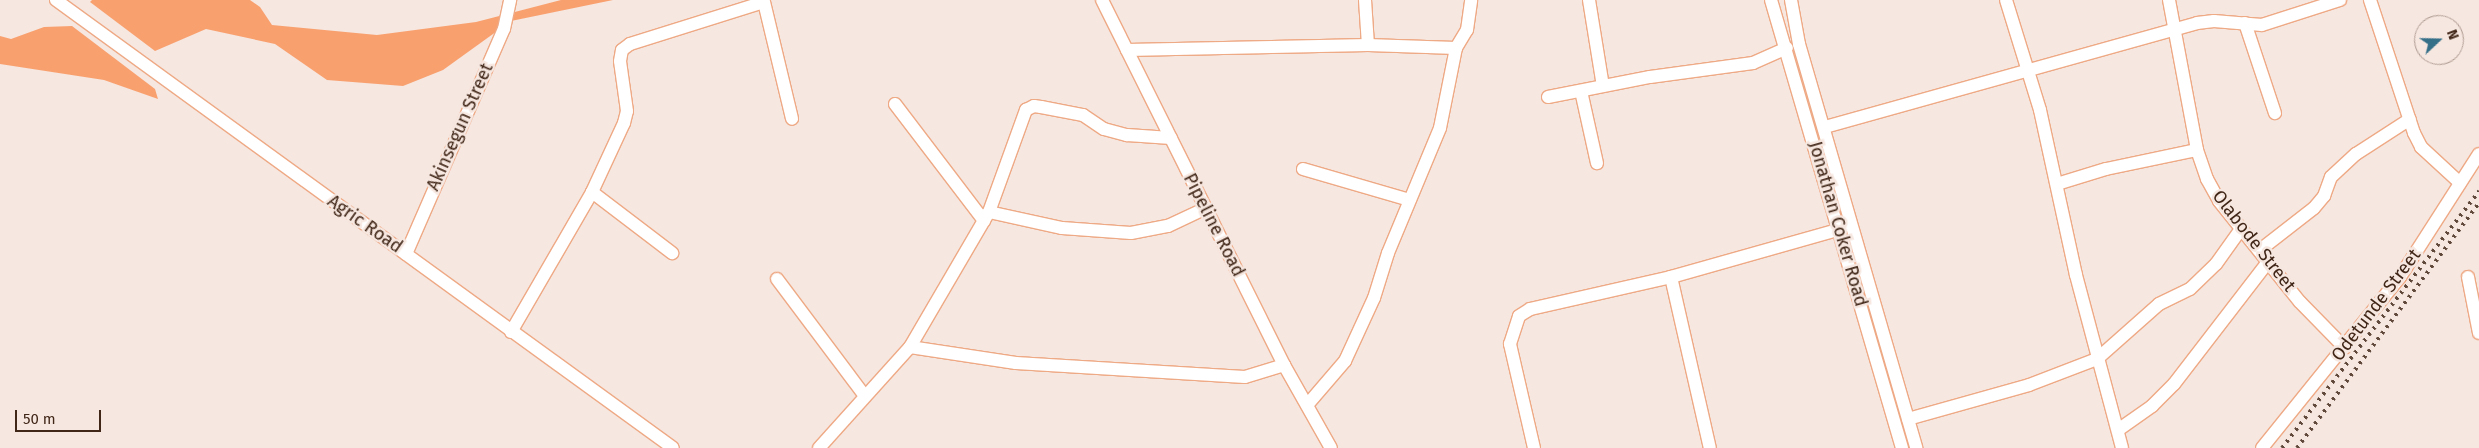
<!DOCTYPE html>
<html>
<head>
<meta charset="utf-8">
<style>
  body { margin:0 }
  #map { position:relative; width:2479px; height:448px; overflow:hidden; background:#f6e7e0; font-family:"Fira Sans",sans-serif }
  div>[style] { position:absolute }
  .green>* { inset:0; background:#f9a06f }
  .roads { filter:drop-shadow(1px 0 #eea985) drop-shadow(-1px 0 #eea985) drop-shadow(0 1px #eea985) drop-shadow(0 -1px #eea985) }
  .minor>* { height:12px; margin:-6px; padding:0 6px; transform-origin:6px; border-radius:6px; background:#fff }
  .rail>* { height:4px; margin-top:-2px; transform-origin:0; background:repeating-linear-gradient(90deg,#60483b 0 2.5px,transparent 0 7.5px) }
  span { translate:-50% -50%; white-space:nowrap; text-align:center; line-height:1.15; -webkit-text-stroke:5px #f6e7e0; paint-order:stroke }
  .street-label { font-size:18px; color:#402617 }
  .north { position:absolute; left:2414px; top:15px; width:50px; height:50px; box-sizing:border-box; background:#f6e7e0; border:1px solid #ad9a90; border-radius:50%; rotate:69deg; font-size:14px; font-weight:700; line-height:20px; text-align:center; color:#402617 }
  .north::after { content:''; display:block; margin:auto; width:18px; height:22px; background:#356f88; clip-path:polygon(50% 0,100% 100%,50% 72%,0 100%) }
  .scale { position:absolute; left:15px; top:410px; width:86px; height:22px; box-sizing:border-box; border:2px solid #402617; border-top:0; padding-left:6px; font-size:15px; line-height:18px; white-space:nowrap; color:#402617; -webkit-text-stroke:4px #f6e7e0; paint-order:stroke }
</style>
</head>
<body>
<div id="map">
  <div class="green">
    <div style="clip-path:polygon(92px 0,250px 0,260px 7px,272px 25px,377px 35px,476px 22px,561px 0,613px 0,511px 21px,443px 70px,403px 86px,327px 80px,275px 44px,206px 29px,155px 51px,90px 2px)"></div>
    <div style="clip-path:polygon(72px 26px,155px 89px,158px 99px,104px 80px,0 64px,0 36px,11px 39px,44px 27px)"></div>
  </div>
  <div class="roads">
    <div class="minor">
      <div style="left:56px;top:0;width:762px;rotate:35.98deg"></div>
      <div style="left:1102px;top:0;width:408px;rotate:63.5deg"></div>
      <div style="left:1284px;top:365px;width:95px;rotate:60.5deg"></div>
      <div style="left:1365px;top:0;width:45px;rotate:86.2deg"></div>
      <div style="left:1589px;top:0;width:87px;rotate:80.8deg"></div>
      <div style="left:1771px;top:0;width:467px;rotate:73.7deg"></div>
      <div style="left:1791px;top:0;width:45px;rotate:79.7deg"></div>
      <div style="left:1799px;top:44px;width:421px;rotate:73.8deg"></div>
      <div style="left:2006px;top:0;width:115px;rotate:72.8deg"></div>
      <div style="left:2040px;top:110px;width:169px;rotate:77.7deg"></div>
      <div style="left:2076px;top:275px;width:179px;rotate:75.1deg"></div>
      <div style="left:2169px;top:0;width:153px;rotate:79.4deg"></div>
      <div style="left:2197px;top:150px;width:31px;rotate:71deg"></div>
      <div style="left:2207px;top:179px;width:25px;rotate:61deg"></div>
      <div style="left:2219px;top:201px;width:129px;rotate:51.3deg"></div>
      <div style="left:2300px;top:302px;width:64px;rotate:45.6deg"></div>
      <div style="left:2370px;top:0;width:140px;rotate:71.7deg"></div>
      <div style="left:2414px;top:133px;width:16px;rotate:63deg"></div>
      <div style="left:2421px;top:147px;width:53px;rotate:42.7deg"></div>
      <div style="left:2245px;top:23px;width:95px;rotate:71.6deg"></div>
      <div style="left:1127px;top:50px;width:241px;rotate:-1.2deg"></div>
      <div style="left:1368px;top:45px;width:88px;rotate:2deg"></div>
      <div style="left:1581px;top:91px;width:74px;rotate:77.5deg"></div>
      <div style="left:1548px;top:97px;width:104px;rotate:-11.1deg"></div>
      <div style="left:1650px;top:77px;width:104px;rotate:-7.7deg"></div>
      <div style="left:1753px;top:63px;width:37px;rotate:-24deg"></div>
      <div style="left:895px;top:104px;width:147px;rotate:52.7deg"></div>
      <div style="left:1825px;top:127px;width:386px;rotate:-15.6deg"></div>
      <div style="left:2197px;top:23px;width:17px;rotate:-7deg"></div>
      <div style="left:2214px;top:21px;width:48px;rotate:4.8deg"></div>
      <div style="left:2262px;top:25px;width:82px;rotate:-17.8deg"></div>
      <div style="left:1303px;top:169px;width:111px;rotate:16.2deg"></div>
      <div style="left:2057px;top:184px;width:51px;rotate:-17deg"></div>
      <div style="left:2106px;top:169px;width:93px;rotate:-11.8deg"></div>
      <div style="left:592px;top:192px;width:101px;rotate:37.3deg"></div>
      <div style="left:989px;top:212px;width:75px;rotate:12.4deg"></div>
      <div style="left:1062px;top:228px;width:69px;rotate:4.1deg"></div>
      <div style="left:1131px;top:233px;width:38px;rotate:-11deg"></div>
      <div style="left:1168px;top:226px;width:42px;rotate:-25.3deg"></div>
      <div style="left:2260px;top:250px;width:68px;rotate:-37.9deg"></div>
      <div style="left:2314px;top:208px;width:16px;rotate:-50deg"></div>
      <div style="left:2324px;top:196px;width:20px;rotate:-70deg"></div>
      <div style="left:2331px;top:177px;width:34px;rotate:-43deg"></div>
      <div style="left:2356px;top:154px;width:64px;rotate:-32.9deg"></div>
      <div style="left:406px;top:254px;width:245px;rotate:-66.5deg"></div>
      <div style="left:504px;top:29px;width:30px;rotate:-78deg"></div>
      <div style="left:1671px;top:277px;width:175px;rotate:77.2deg"></div>
      <div style="left:2468px;top:277px;width:57px;rotate:78.9deg"></div>
      <div style="left:777px;top:279px;width:145px;rotate:53.1deg"></div>
      <div style="left:511px;top:332px;width:162px;rotate:-59.9deg"></div>
      <div style="left:592px;top:192px;width:76px;rotate:-65.1deg"></div>
      <div style="left:624px;top:123px;width:12px;rotate:-76deg"></div>
      <div style="left:627px;top:111px;width:50px;rotate:-98deg"></div>
      <div style="left:620px;top:61px;width:11px;rotate:-80deg"></div>
      <div style="left:622px;top:50px;width:10px;rotate:-37deg"></div>
      <div style="left:630px;top:44px;width:140px;rotate:-17.4deg"></div>
      <div style="left:764px;top:2px;width:120px;rotate:76.5deg"></div>
      <div style="left:910px;top:347px;width:107px;rotate:8.6deg"></div>
      <div style="left:1016px;top:363px;width:229px;rotate:3.5deg"></div>
      <div style="left:1245px;top:377px;width:41px;rotate:-17.1deg"></div>
      <div style="left:1308px;top:404px;width:57px;rotate:-49.3deg"></div>
      <div style="left:1345px;top:361px;width:69px;rotate:-65.3deg"></div>
      <div style="left:1374px;top:298px;width:47px;rotate:-72.7deg"></div>
      <div style="left:1388px;top:253px;width:135px;rotate:-67.4deg"></div>
      <div style="left:1440px;top:128px;width:82px;rotate:-78.7deg"></div>
      <div style="left:1456px;top:48px;width:21px;rotate:-59deg"></div>
      <div style="left:1467px;top:30px;width:30px;rotate:-82deg"></div>
      <div style="left:1908px;top:419px;width:126px;rotate:-15.7deg"></div>
      <div style="left:2029px;top:385px;width:73px;rotate:-20.9deg"></div>
      <div style="left:2097px;top:359px;width:83px;rotate:-41.6deg"></div>
      <div style="left:2159px;top:304px;width:34px;rotate:-26deg"></div>
      <div style="left:2190px;top:289px;width:36px;rotate:-44deg"></div>
      <div style="left:2216px;top:264px;width:43px;rotate:-54.5deg"></div>
      <div style="left:2118px;top:430px;width:42px;rotate:-35.2deg"></div>
      <div style="left:2152px;top:406px;width:31px;rotate:-45deg"></div>
      <div style="left:2174px;top:384px;width:154px;rotate:-52.4deg"></div>
      <div style="left:819px;top:448px;width:136px;rotate:-48deg"></div>
      <div style="left:910px;top:347px;width:156px;rotate:-59.7deg"></div>
      <div style="left:989px;top:212px;width:109px;rotate:-70.1deg"></div>
      <div style="left:1026px;top:110px;width:9px;rotate:-27deg"></div>
      <div style="left:1034px;top:106px;width:7px;rotate:8deg"></div>
      <div style="left:1041px;top:107px;width:43px;rotate:10.8deg"></div>
      <div style="left:1083px;top:115px;width:25px;rotate:34deg"></div>
      <div style="left:1104px;top:129px;width:24px;rotate:15deg"></div>
      <div style="left:1127px;top:135px;width:44px;rotate:3.9deg"></div>
      <div style="left:1534px;top:448px;width:107px;rotate:-103deg"></div>
      <div style="left:1510px;top:344px;width:29px;rotate:-72deg"></div>
      <div style="left:1519px;top:316px;width:13px;rotate:-32deg"></div>
      <div style="left:1530px;top:309px;width:145px;rotate:-12.8deg"></div>
      <div style="left:1671px;top:277px;width:177px;rotate:-15.8deg"></div>
      <div style="left:2262px;top:448px;width:220px;rotate:-51.1deg"></div>
      <div style="left:2400px;top:277px;width:146px;rotate:-57.3deg"></div>
    </div>
  </div>
  <div class="rail">
    <div style="left:2282px;top:448px;width:324px;rotate:-52.5deg"></div>
    <div style="left:2297px;top:448px;width:305px;rotate:-53.4deg"></div>
  </div>
  <div class="street-label">
    <span style="left:460px;top:127px;rotate:-66deg">Akinsegun Street</span>
    <span style="left:365px;top:224px;rotate:35deg">Agric Road</span>
    <span style="left:1838px;top:224px;rotate:74deg">Jonathan Coker Road</span>
    <span style="left:1214px;top:225px;rotate:63deg">Pipeline Road</span>
    <span style="left:2254px;top:241px;rotate:52deg">Olabode Street</span>
    <span style="left:2376px;top:305px;rotate:-53deg">Odetunde Street</span>
  </div>
  <div class="north">N</div>
  <div class="scale">50 m</div>
</div>
</body>
</html>
